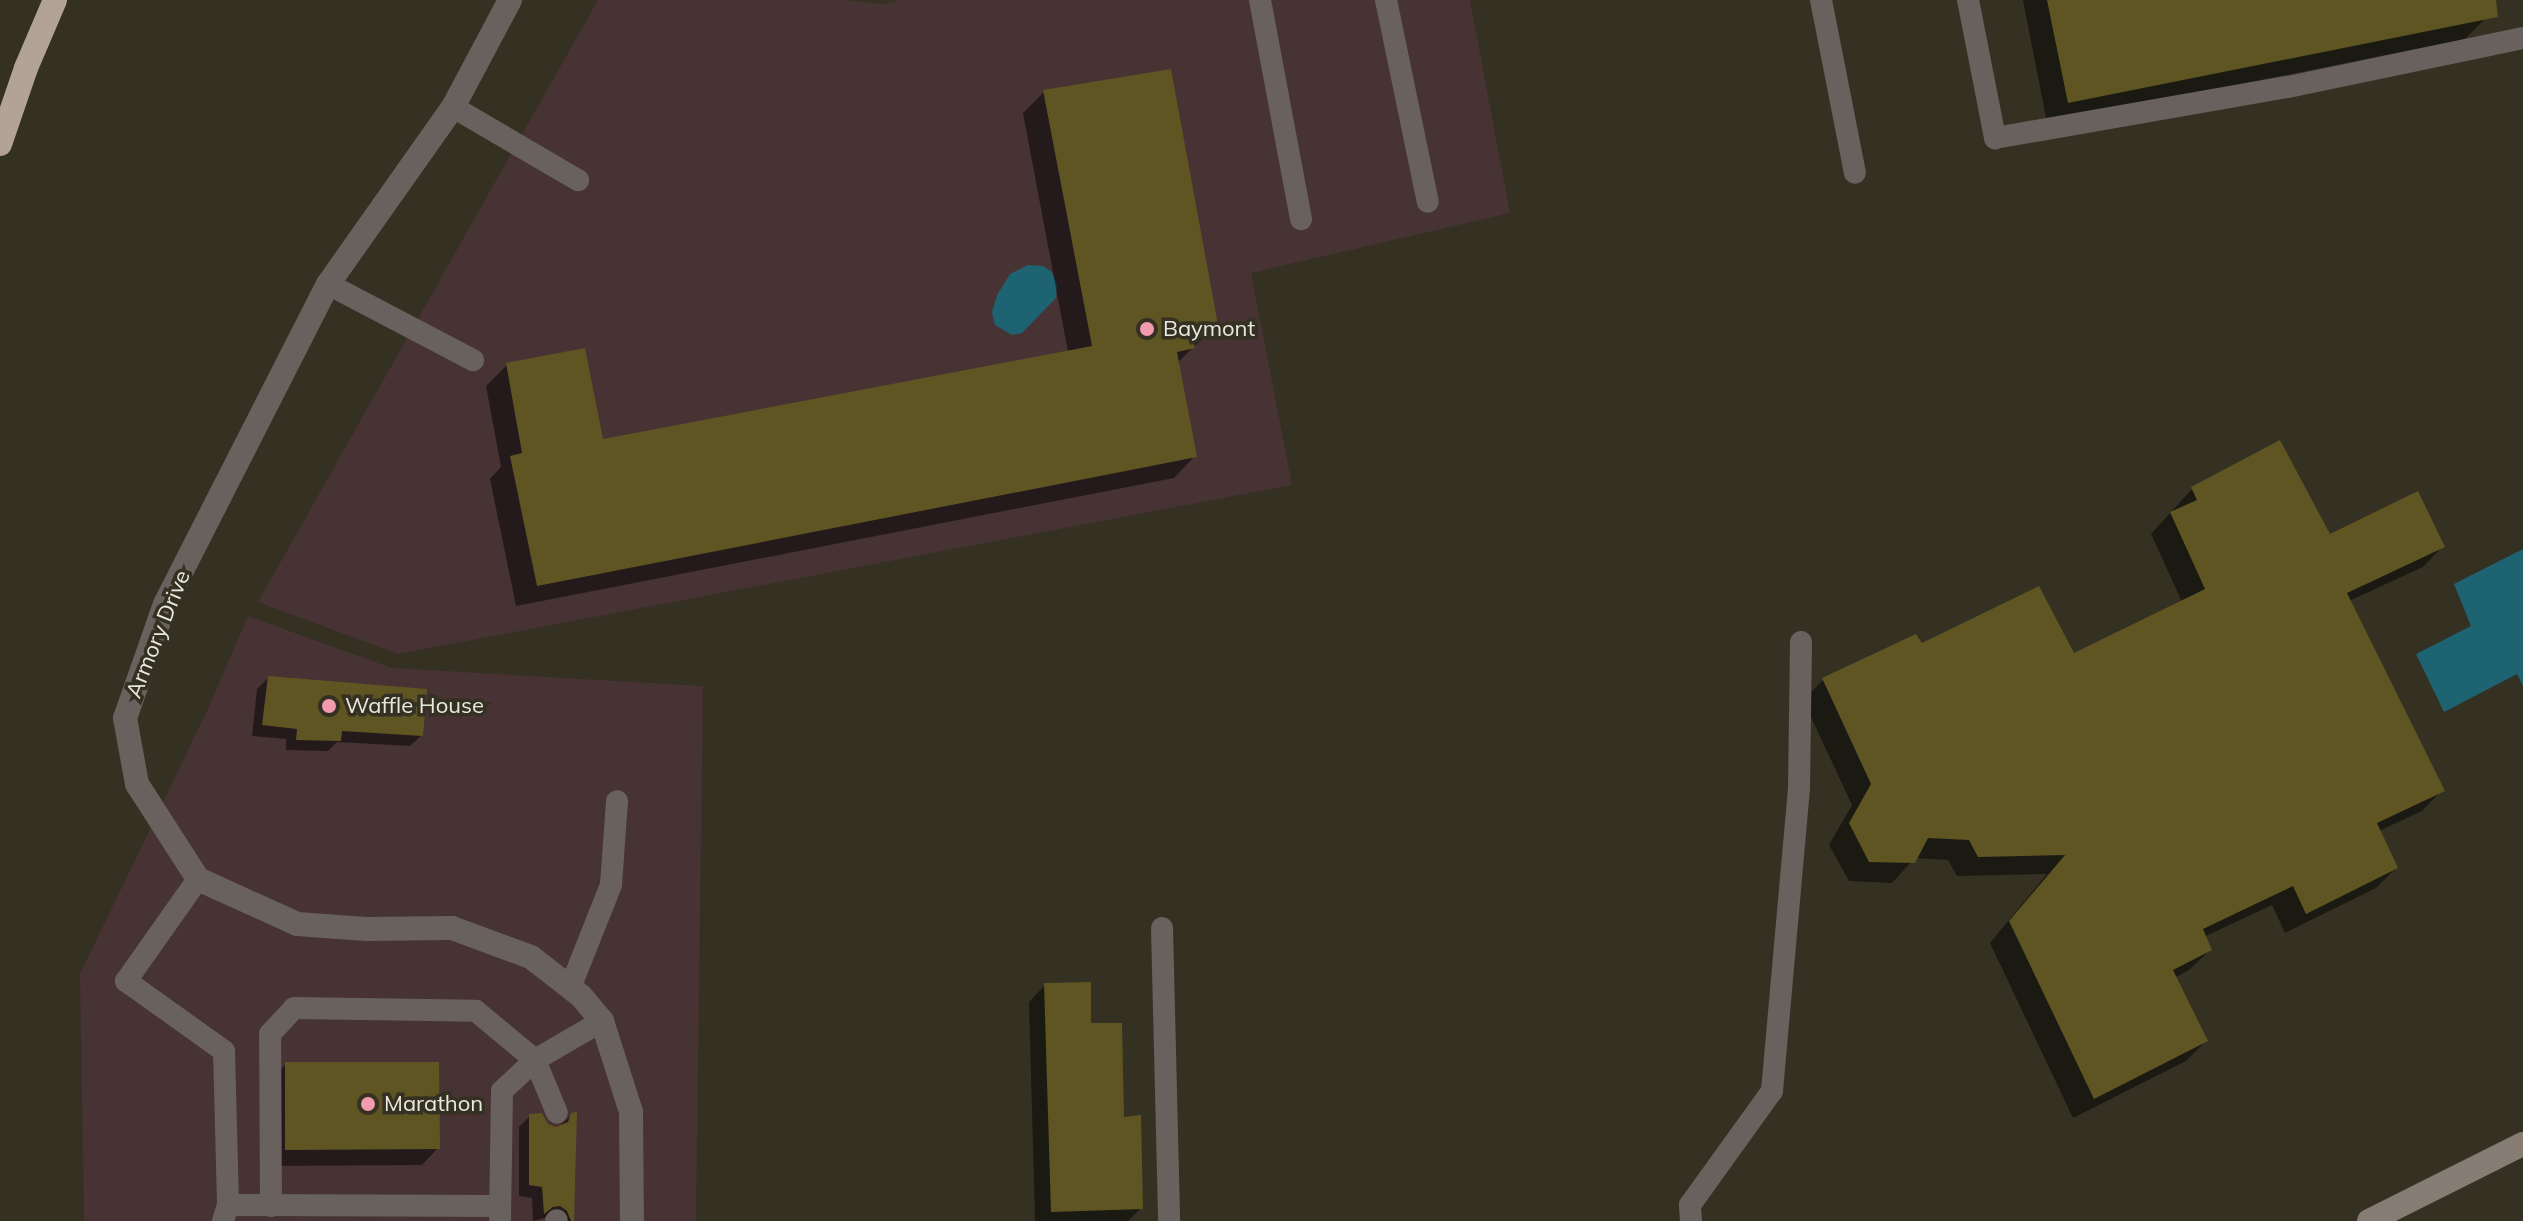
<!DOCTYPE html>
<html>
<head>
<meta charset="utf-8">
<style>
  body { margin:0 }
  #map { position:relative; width:2523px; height:1221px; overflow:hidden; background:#343123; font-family:Mulish,sans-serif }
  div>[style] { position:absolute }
  .commercial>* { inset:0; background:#473234 }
  .water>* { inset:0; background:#1e6371 }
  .shadow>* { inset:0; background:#0007 }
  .building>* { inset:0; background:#5f5523 }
  .lane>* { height:22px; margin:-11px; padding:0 11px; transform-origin:11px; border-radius:11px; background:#68615d }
  .street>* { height:24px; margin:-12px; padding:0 12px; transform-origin:12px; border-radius:12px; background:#68615d }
  .secondary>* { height:24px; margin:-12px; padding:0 12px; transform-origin:12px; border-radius:12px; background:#867c74 }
  .highway>* { height:24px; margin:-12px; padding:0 12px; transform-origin:12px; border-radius:12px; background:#b3a397 }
  .dots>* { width:22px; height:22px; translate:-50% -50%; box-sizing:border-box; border:4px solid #343123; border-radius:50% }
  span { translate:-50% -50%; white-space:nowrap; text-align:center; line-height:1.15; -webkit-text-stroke:7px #343123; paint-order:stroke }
  .poi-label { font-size:22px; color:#e9e8de }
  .left { translate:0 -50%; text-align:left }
  .street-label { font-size:22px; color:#e9e8de }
</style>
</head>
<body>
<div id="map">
  <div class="commercial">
    <div style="clip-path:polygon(598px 0,843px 0,883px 4px,901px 0,1470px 0,1510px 213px,1251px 273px,1292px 485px,398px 654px,258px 602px)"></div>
    <div style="clip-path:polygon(248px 616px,392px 668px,703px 686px,696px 1221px,84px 1221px,80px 974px,206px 713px)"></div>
  </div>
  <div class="water">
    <div style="clip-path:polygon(1028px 265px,1043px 266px,1051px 271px,1057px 284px,1056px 298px,1022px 333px,1012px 335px,995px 325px,992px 312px,997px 295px,1010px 274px)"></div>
    <div style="clip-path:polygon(2523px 549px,2523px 686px,2517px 674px,2444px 712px,2416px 654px,2471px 626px,2454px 584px)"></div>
  </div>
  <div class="shadow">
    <div style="clip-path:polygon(2023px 0,2482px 0,2486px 18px,2465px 39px,2047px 123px)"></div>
    <div style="clip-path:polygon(1044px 92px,1216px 325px,1177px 363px,1195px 456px,1174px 478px,516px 606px,490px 479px,501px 467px,486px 386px,507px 365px,601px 441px,1068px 352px,1023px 113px)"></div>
    <div style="clip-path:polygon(2279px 443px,2329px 537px,2443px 546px,2423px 567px,2349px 601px,2442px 790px,2422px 811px,2379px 831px,2396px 868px,2376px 888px,2285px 933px,2272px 905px,2204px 937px,2210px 950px,2189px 970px,2174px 978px,2206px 1041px,2186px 1061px,2073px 1118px,1990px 943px,2047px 874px,1957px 876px,1948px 860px,1915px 858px,1892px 883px,1849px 881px,1829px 845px,1852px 805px,1803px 700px,1823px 680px,1921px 646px,2073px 655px,2182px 602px,2151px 534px,2192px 489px)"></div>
    <div style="clip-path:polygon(268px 678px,422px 735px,410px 746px,337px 742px,328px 751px,286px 750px,286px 739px,252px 736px,257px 689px)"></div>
    <div style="clip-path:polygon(1045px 985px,1089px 1025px,1122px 1119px,1141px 1208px,1128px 1221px,1035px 1221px,1029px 1002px)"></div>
    <div style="clip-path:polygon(286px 1064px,438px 1148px,422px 1165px,269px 1166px,270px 1081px)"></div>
    <div style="clip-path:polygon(572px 1115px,572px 1221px,553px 1221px,548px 1217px,533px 1221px,532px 1198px,519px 1196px,519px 1127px,530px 1116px,556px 1129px)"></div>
  </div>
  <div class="building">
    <div style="clip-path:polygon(2047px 0,2496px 0,2498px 17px,2068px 103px)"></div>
    <div style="clip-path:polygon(1171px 69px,1218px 325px,1192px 332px,1195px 348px,1177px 352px,1197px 457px,537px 586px,510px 456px,522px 453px,506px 363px,585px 348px,603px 439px,1092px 346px,1043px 90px)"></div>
    <div style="clip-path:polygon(2280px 440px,2330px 534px,2418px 491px,2445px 547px,2347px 593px,2445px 791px,2377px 823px,2398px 868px,2306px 914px,2293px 886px,2203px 929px,2212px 950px,2173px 970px,2208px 1041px,2094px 1099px,2009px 921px,2065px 855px,1978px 857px,1969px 840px,1928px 838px,1915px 863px,1869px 862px,1849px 823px,1871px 784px,1822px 678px,1916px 634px,1922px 643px,2039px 586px,2074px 653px,2205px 589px,2170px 512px,2197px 500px,2191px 487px)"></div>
    <div style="clip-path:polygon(268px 676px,427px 689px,423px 736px,342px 731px,341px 741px,296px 740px,297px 729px,262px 725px)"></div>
    <div style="clip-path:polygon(1091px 982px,1091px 1023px,1122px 1023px,1124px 1117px,1141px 1115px,1143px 1209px,1051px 1212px,1044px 983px)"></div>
    <div style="clip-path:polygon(285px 1062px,439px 1062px,440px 1149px,285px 1150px)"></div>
    <div style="clip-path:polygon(577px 1112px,574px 1221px,571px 1221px,567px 1211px,560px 1206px,553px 1207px,544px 1214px,542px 1187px,529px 1185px,529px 1114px,542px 1113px,548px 1124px,556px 1127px,568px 1122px,571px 1113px)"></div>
  </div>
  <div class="lane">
    <div style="left:1260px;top:0;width:223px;rotate:79.4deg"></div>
    <div style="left:1386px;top:0;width:206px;rotate:78.3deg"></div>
    <div style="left:1821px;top:0;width:176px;rotate:78.9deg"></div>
    <div style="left:1968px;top:0;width:141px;rotate:78.9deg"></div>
    <div style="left:1995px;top:138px;width:297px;rotate:-9.9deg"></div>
    <div style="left:2288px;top:87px;width:240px;rotate:-11.8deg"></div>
    <div style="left:453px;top:107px;width:145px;rotate:30.3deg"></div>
    <div style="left:328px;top:284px;width:164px;rotate:27.7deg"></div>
    <div style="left:198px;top:879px;width:125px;rotate:125.2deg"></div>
    <div style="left:126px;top:981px;width:120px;rotate:35.5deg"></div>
    <div style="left:224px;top:1051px;width:154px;rotate:88.5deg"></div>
    <div style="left:1162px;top:928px;width:293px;rotate:88.6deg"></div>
    <div style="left:570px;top:988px;width:111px;rotate:-68.3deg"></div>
    <div style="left:611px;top:885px;width:84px;rotate:-85.9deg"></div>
    <div style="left:271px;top:1206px;width:172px;rotate:-90.3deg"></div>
    <div style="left:270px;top:1034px;width:35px;rotate:-47deg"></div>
    <div style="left:294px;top:1008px;width:182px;rotate:0.9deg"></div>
    <div style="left:476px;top:1011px;width:77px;rotate:39.7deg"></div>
    <div style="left:535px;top:1060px;width:57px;rotate:67.5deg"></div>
    <div style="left:500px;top:1218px;width:127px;rotate:-89.1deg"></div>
    <div style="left:502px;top:1091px;width:45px;rotate:-43.2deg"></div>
    <div style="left:535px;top:1060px;width:78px;rotate:-30.2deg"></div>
    <div style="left:223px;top:1221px;width:17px;rotate:-73deg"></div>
    <div style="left:228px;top:1205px;width:272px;rotate:0.2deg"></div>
    <div style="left:556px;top:1221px;width:1px;rotate:-45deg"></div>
    <div style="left:1691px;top:1221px;width:16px;rotate:-94deg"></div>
    <div style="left:1690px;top:1205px;width:140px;rotate:-54.3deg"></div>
    <div style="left:1772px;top:1091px;width:305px;rotate:-84.9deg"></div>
    <div style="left:1799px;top:787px;width:145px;rotate:-89.2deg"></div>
  </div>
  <div class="street">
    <div style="left:510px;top:0;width:121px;rotate:118deg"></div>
    <div style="left:453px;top:107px;width:217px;rotate:125.2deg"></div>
    <div style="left:328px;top:284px;width:359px;rotate:117deg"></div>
    <div style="left:165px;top:604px;width:121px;rotate:109.3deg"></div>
    <div style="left:125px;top:718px;width:67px;rotate:79.7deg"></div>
    <div style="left:137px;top:784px;width:113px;rotate:57.3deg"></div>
    <div style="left:198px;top:879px;width:109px;rotate:24.4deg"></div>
    <div style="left:297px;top:924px;width:69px;rotate:4.1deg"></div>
    <div style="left:366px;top:929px;width:86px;rotate:-0.7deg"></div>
    <div style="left:452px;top:928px;width:84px;rotate:20.2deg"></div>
    <div style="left:531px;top:957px;width:63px;rotate:38deg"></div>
    <div style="left:581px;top:996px;width:33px;rotate:50deg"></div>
    <div style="left:602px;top:1021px;width:96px;rotate:72.3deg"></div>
    <div style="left:631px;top:1112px;width:109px;rotate:89.5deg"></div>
  </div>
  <div class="secondary">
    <div style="left:2369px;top:1221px;width:172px;rotate:-26.6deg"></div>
  </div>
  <div class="highway">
    <div style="left:0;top:144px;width:80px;rotate:-71.1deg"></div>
    <div style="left:26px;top:68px;width:74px;rotate:-66.9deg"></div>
  </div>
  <div class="dots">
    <div style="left:1147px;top:329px;background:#f29aae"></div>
    <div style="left:329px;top:706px;background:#f29aae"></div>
    <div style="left:368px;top:1104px;background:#f29aae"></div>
  </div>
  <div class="poi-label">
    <span class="left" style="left:1163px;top:329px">Baymont</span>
    <span class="left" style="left:345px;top:706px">Waffle House</span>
    <span class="left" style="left:384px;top:1104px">Marathon</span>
  </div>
  <div class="street-label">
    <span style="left:158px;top:634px;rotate:-68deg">Armory Drive</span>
  </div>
</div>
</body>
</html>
